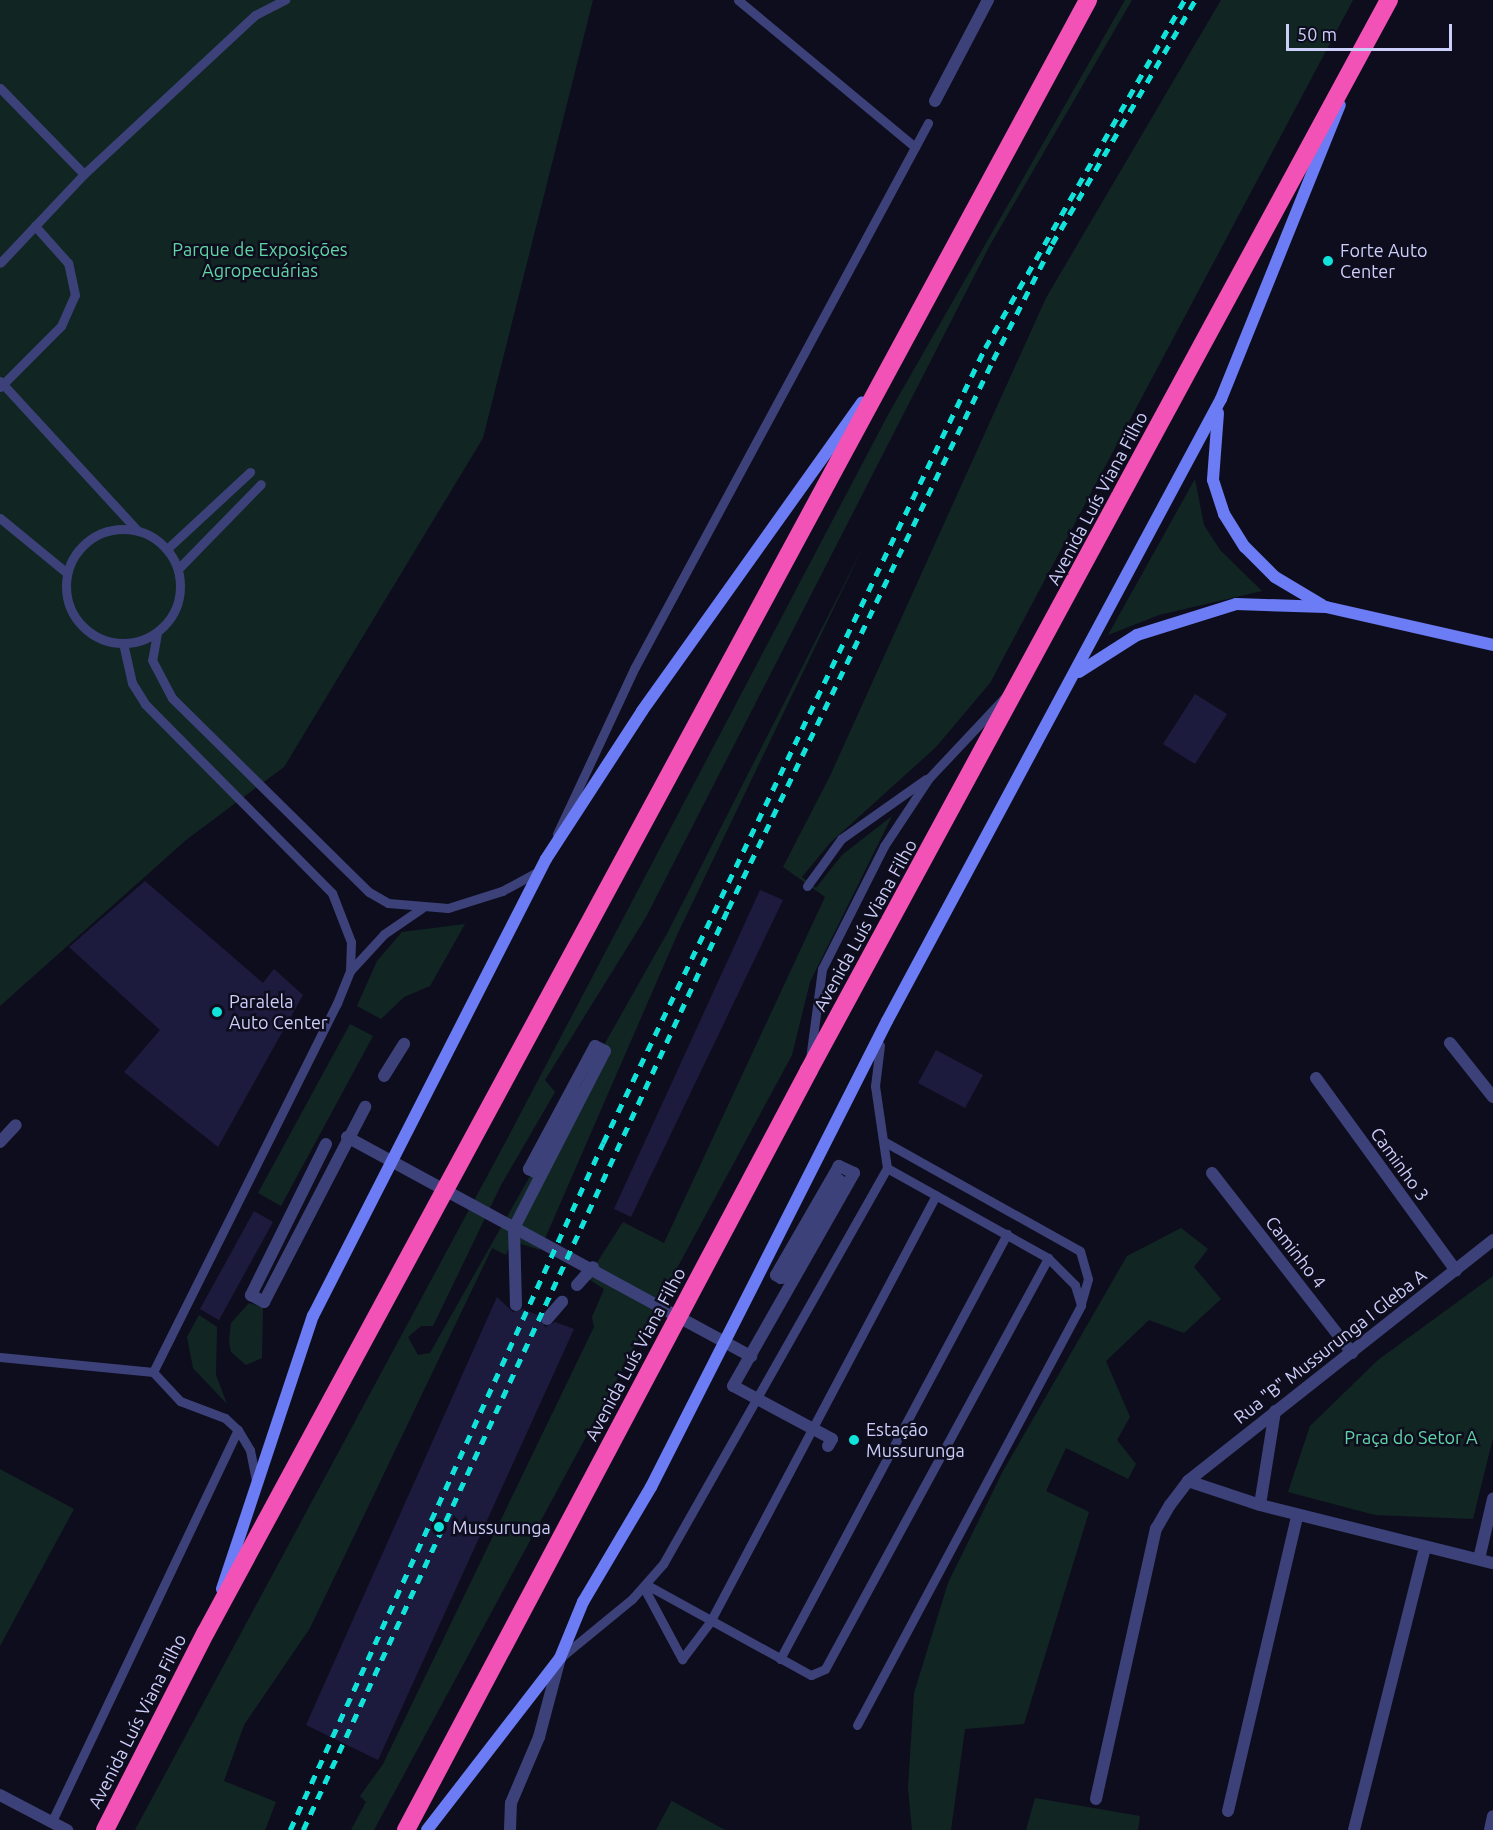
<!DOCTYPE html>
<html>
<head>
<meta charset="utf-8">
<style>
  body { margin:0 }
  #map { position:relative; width:1493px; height:1830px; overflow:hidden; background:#0e0d1d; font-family:Ubuntu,sans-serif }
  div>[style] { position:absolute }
  .green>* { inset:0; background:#112623 }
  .building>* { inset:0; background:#1d1b3d }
  .lane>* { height:9px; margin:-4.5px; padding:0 4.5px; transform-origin:4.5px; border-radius:4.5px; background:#3c4279 }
  .lane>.ring { margin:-4.5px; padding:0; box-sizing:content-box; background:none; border:9px solid #3c4279; border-radius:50% }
  .street>* { height:12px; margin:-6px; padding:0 6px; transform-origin:6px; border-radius:6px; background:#3c4279 }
  .secondary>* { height:12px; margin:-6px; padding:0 6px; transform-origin:6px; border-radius:6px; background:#6b7cf4 }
  .highway>* { height:18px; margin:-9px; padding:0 9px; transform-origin:9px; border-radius:9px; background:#f251b6 }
  .rail>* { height:4.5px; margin-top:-2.25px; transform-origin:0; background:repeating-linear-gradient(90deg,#11e3da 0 9px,transparent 0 17px) }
  .dots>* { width:16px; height:16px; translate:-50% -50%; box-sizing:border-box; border:3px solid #0e0d1d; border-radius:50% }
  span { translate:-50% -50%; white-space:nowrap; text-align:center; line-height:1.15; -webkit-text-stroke:5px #0e0d1d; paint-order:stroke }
  .park-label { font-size:18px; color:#60d5a6 }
  .poi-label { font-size:18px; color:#cdcffb }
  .left { translate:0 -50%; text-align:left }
  .street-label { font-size:18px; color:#cdcffb }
  .scale { position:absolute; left:1286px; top:24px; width:166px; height:27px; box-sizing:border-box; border:3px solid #cdcffb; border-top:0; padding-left:8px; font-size:18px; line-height:21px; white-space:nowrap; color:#cdcffb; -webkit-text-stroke:4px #0e0d1d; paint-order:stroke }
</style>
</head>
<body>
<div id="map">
  <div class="green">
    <div style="clip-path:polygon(0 0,593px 0,483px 438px,284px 767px,186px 840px,0 1006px)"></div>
    <div style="clip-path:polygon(1125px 0,1132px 0,990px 245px,646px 917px,545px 1080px,555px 1092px,501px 1185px,433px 1326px,421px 1326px,408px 1337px,418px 1355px,430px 1353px,669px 930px,864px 545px,677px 935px,540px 1250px,512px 1241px,506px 1255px,492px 1248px,310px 1628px,244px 1725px,224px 1781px,276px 1802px,265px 1830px,135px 1830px,505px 1143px,889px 413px)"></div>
    <div style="clip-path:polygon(1221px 0,1353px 0,990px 683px,936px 747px,830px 843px,802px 877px,816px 888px,842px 855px,892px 816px,810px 982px,792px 1055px,374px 1830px,351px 1830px,366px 1802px,360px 1796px,383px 1764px,594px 1327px,592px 1317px,604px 1289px,587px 1278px,623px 1222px,664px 1243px,825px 897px,783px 867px,830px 776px,1046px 298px)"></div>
    <div style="clip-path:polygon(1195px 479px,1204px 525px,1220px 550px,1262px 591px,1159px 615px,1108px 635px)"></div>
    <div style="clip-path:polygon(465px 924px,430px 986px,404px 997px,381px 1019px,357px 1006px,377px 961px,402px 932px)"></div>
    <div style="clip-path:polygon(350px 1024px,373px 1036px,281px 1206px,258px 1193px)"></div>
    <div style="clip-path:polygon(1181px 1228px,1208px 1249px,1194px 1267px,1221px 1299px,1184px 1333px,1149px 1320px,1106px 1361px,1130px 1417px,1117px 1440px,1136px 1464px,1128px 1479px,1066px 1448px,1046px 1491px,1089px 1512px,1024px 1724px,965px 1729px,951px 1830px,912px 1830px,908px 1788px,914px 1693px,948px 1583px,1003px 1471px,1127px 1256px)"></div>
    <div style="clip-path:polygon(1493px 1276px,1493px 1438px,1473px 1519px,1375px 1515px,1288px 1492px,1310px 1426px,1378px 1360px)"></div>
    <div style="clip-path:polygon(249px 1303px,263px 1307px,262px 1358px,246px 1365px,231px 1352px,229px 1341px,231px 1323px)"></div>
    <div style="clip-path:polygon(199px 1315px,217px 1327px,216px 1375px,227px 1404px,193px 1368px,187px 1337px)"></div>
    <div style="clip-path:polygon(0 1469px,74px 1509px,0 1646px)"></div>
    <div style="clip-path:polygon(1035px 1798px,1140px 1816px,1138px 1830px,1026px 1830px)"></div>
    <div style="clip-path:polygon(672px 1800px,672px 1801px,725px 1830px,656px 1830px)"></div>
  </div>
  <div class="building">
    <div style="clip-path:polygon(1195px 694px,1227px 714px,1195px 764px,1163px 744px)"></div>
    <div style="clip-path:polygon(145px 881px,263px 983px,274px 969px,303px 995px,218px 1147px,124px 1072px,160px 1030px,69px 947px)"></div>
    <div style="clip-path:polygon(760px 890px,783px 900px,631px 1217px,614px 1209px)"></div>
    <div style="clip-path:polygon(936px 1050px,983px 1075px,965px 1108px,918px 1083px)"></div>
    <div style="clip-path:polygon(254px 1211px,273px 1222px,219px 1320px,200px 1309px)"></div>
    <div style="clip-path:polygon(497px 1297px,513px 1312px,523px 1309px,540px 1316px,545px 1327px,555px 1322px,574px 1329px,378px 1760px,306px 1725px)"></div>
  </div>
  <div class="lane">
    <div style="left:738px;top:0;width:230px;rotate:39.7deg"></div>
    <div style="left:0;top:88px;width:120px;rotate:45.7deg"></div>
    <div style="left:84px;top:174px;width:122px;rotate:133.3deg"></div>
    <div style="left:84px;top:174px;width:233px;rotate:-42.9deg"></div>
    <div style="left:255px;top:15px;width:34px;rotate:-27deg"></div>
    <div style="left:0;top:381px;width:201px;rotate:47.4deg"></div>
    <div style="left:0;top:387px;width:86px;rotate:-45deg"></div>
    <div style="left:61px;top:326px;width:34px;rotate:-66deg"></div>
    <div style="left:75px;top:295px;width:33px;rotate:-102deg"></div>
    <div style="left:68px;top:263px;width:50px;rotate:-131.7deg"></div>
    <div style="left:0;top:518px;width:87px;rotate:39.4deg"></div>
    <div class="ring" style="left:66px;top:529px;width:105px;height:105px"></div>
    <div style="left:168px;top:548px;width:112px;rotate:-42.8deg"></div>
    <div style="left:179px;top:568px;width:117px;rotate:-45.7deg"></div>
    <div style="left:157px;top:633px;width:27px;rotate:100deg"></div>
    <div style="left:152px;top:660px;width:43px;rotate:62.2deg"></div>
    <div style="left:172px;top:698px;width:276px;rotate:44.6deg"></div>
    <div style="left:369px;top:892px;width:22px;rotate:30deg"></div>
    <div style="left:388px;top:903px;width:60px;rotate:4.8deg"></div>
    <div style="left:448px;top:908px;width:57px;rotate:-17.5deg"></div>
    <div style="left:502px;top:891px;width:42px;rotate:-28.4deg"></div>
    <div style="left:123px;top:643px;width:41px;rotate:77.3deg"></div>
    <div style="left:132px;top:683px;width:25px;rotate:58deg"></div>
    <div style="left:145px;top:704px;width:266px;rotate:45.3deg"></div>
    <div style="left:332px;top:893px;width:53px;rotate:68.8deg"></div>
    <div style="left:351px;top:942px;width:29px;rotate:92deg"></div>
    <div style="left:350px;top:971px;width:35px;rotate:112deg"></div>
    <div style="left:337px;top:1003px;width:412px;rotate:116.5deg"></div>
    <div style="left:557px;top:834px;width:184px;rotate:-65deg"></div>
    <div style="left:635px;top:667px;width:618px;rotate:-61.69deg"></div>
    <div style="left:807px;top:886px;width:58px;rotate:-54.1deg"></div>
    <div style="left:841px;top:839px;width:104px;rotate:-35.2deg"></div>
    <div style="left:350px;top:971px;width:50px;rotate:-47.4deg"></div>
    <div style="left:384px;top:934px;width:46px;rotate:-34.4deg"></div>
    <div style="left:810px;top:1059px;width:91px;rotate:-82.4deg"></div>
    <div style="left:822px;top:969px;width:138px;rotate:-63.2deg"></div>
    <div style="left:884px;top:846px;width:82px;rotate:-56.5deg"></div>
    <div style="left:929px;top:778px;width:111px;rotate:-46.8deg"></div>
    <div style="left:885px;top:1142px;width:223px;rotate:29.2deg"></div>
    <div style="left:1080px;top:1251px;width:29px;rotate:74deg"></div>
    <div style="left:1088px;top:1279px;width:26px;rotate:106deg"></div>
    <div style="left:0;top:1357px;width:154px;rotate:5.6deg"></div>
    <div style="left:153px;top:1372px;width:40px;rotate:47deg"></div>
    <div style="left:180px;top:1401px;width:48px;rotate:20.7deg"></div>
    <div style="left:225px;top:1418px;width:18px;rotate:43deg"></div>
    <div style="left:238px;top:1430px;width:23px;rotate:59deg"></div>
    <div style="left:250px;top:1450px;width:33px;rotate:79deg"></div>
    <div style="left:647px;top:1585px;width:187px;rotate:28.8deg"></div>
    <div style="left:811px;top:1675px;width:15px;rotate:-23deg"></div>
    <div style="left:825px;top:1669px;width:468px;rotate:-61.5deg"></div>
    <div style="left:644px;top:1588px;width:81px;rotate:61.8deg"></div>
    <div style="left:682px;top:1659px;width:46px;rotate:-52.9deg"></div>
    <div style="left:710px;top:1622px;width:483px;rotate:-62.1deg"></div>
    <div style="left:560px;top:1658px;width:93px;rotate:-39.3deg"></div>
    <div style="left:632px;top:1599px;width:47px;rotate:-48.5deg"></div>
    <div style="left:663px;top:1564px;width:455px;rotate:-60.5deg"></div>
    <div style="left:887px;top:1168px;width:83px;rotate:-98.3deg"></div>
    <div style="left:875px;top:1086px;width:41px;rotate:-83deg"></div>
    <div style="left:780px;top:1659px;width:482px;rotate:-61.9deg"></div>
    <div style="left:857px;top:1725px;width:476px;rotate:-61.9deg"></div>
    <div style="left:1081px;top:1305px;width:21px;rotate:-107deg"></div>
    <div style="left:1075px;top:1285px;width:38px;rotate:-135deg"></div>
    <div style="left:1048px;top:1258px;width:184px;rotate:-150.8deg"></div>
    <div style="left:53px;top:1819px;width:431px;rotate:-64.6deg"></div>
  </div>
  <div class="street">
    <div style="left:935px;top:101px;width:114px;rotate:-62.3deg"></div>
    <div style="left:1450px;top:1043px;width:69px;rotate:51.5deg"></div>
    <div style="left:384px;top:1076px;width:38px;rotate:-58deg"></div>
    <div style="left:1316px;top:1078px;width:238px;rotate:54deg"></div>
    <div style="left:347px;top:1137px;width:460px;rotate:28.5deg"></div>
    <div style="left:0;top:1142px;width:23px;rotate:-47deg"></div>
    <div style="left:326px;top:1144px;width:169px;rotate:116.4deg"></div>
    <div style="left:251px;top:1295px;width:15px;rotate:28deg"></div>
    <div style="left:264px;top:1302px;width:220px;rotate:-62.6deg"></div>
    <div style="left:1212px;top:1173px;width:228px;rotate:52.1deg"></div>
    <div style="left:577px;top:1285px;width:24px;rotate:-48deg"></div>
    <div style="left:516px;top:1305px;width:77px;rotate:-91.5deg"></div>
    <div style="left:514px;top:1228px;width:199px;rotate:-62.8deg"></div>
    <div style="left:605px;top:1051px;width:11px;rotate:-153deg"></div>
    <div style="left:595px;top:1046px;width:140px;rotate:118.2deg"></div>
    <div style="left:529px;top:1169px;width:7px;rotate:27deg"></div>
    <div style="left:535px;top:1172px;width:90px;rotate:-62.3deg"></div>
    <div style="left:547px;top:1319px;width:23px;rotate:-49deg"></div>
    <div style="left:1275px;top:1411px;width:95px;rotate:99.1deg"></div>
    <div style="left:1260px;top:1505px;width:240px;rotate:14deg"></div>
    <div style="left:828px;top:1446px;width:8px;rotate:-60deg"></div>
    <div style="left:832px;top:1439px;width:112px;rotate:-151.8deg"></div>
    <div style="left:733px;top:1386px;width:245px;rotate:-60.4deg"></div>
    <div style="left:854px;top:1173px;width:17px;rotate:-155deg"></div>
    <div style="left:839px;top:1166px;width:126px;rotate:120deg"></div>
    <div style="left:776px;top:1275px;width:6px;rotate:31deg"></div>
    <div style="left:781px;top:1278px;width:114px;rotate:-59deg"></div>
    <div style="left:1188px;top:1481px;width:76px;rotate:18.4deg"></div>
    <div style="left:1479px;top:1559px;width:62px;rotate:-76.9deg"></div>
    <div style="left:0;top:1795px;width:76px;rotate:27.6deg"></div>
    <div style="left:1096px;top:1799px;width:277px;rotate:-77.5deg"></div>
    <div style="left:1156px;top:1529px;width:28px;rotate:-60deg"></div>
    <div style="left:1170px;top:1505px;width:30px;rotate:-53deg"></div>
    <div style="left:1188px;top:1481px;width:389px;rotate:-38.3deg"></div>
    <div style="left:1228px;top:1811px;width:302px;rotate:-76.8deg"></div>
    <div style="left:510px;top:1830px;width:27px;rotate:-88deg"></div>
    <div style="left:511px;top:1803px;width:72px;rotate:-67deg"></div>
    <div style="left:539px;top:1737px;width:82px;rotate:-75.1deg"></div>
    <div style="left:1354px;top:1830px;width:291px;rotate:-75.9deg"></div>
    <div style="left:1490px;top:1830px;width:14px;rotate:-78deg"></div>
  </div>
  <div class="secondary">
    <div style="left:1218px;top:413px;width:67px;rotate:94.3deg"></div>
    <div style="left:1213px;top:480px;width:36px;rotate:72deg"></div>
    <div style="left:1224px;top:514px;width:39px;rotate:58deg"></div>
    <div style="left:1245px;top:547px;width:42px;rotate:45deg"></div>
    <div style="left:1275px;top:577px;width:55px;rotate:30.8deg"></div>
    <div style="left:1079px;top:672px;width:69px;rotate:-32.5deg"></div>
    <div style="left:1137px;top:635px;width:104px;rotate:-17.4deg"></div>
    <div style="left:1236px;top:604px;width:90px;rotate:1.9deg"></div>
    <div style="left:1326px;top:607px;width:171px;rotate:12.8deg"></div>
    <div style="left:222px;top:1589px;width:288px;rotate:-71.6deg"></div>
    <div style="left:313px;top:1316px;width:513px;rotate:-62.99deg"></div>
    <div style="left:546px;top:859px;width:176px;rotate:-57deg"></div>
    <div style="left:642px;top:711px;width:379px;rotate:-54.5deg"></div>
    <div style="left:427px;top:1830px;width:217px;rotate:-52.3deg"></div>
    <div style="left:560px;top:1658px;width:61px;rotate:-67.7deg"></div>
    <div style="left:583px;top:1602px;width:134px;rotate:-59.4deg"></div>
    <div style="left:651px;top:1487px;width:522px;rotate:-63.14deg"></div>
    <div style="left:887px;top:1021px;width:706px;rotate:-61.77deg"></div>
    <div style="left:1221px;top:399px;width:317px;rotate:-68deg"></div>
  </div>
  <div class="highway">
    <div style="left:105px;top:1830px;width:222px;rotate:-63deg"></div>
    <div style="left:206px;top:1632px;width:1855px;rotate:-61.61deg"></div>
    <div style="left:406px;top:1830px;width:860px;rotate:-62.06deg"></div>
    <div style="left:809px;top:1070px;width:1217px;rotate:-61.54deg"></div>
  </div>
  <div class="rail">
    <div style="left:290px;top:1830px;width:755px;rotate:-65.51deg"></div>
    <div style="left:603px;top:1143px;width:882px;rotate:-64.34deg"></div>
    <div style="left:985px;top:348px;width:401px;rotate:-60.2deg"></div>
    <div style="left:303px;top:1830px;width:1014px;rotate:-65.23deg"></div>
    <div style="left:728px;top:909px;width:610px;rotate:-64.23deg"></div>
    <div style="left:993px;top:360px;width:130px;rotate:-63deg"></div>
    <div style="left:1052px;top:244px;width:283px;rotate:-59.6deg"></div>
  </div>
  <div class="dots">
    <div style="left:1328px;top:261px;background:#11e3da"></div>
    <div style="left:217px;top:1012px;background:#11e3da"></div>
    <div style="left:854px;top:1440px;background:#11e3da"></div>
    <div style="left:439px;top:1527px;background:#11e3da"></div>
  </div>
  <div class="park-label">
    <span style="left:260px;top:260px">Parque de Exposições<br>Agropecuárias</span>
    <span style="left:1411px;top:1437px">Praça do Setor A</span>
  </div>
  <div class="poi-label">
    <span class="left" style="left:1340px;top:261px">Forte Auto<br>Center</span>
    <span class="left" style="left:229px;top:1012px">Paralela<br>Auto Center</span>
    <span class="left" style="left:866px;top:1440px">Estação<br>Mussurunga</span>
    <span class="left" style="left:452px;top:1527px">Mussurunga</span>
  </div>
  <div class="street-label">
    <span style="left:1097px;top:498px;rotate:-62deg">Avenida Luís Viana Filho</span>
    <span style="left:865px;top:925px;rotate:-61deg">Avenida Luís Viana Filho</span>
    <span style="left:1400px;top:1164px;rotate:54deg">Caminho 3</span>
    <span style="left:1296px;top:1252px;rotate:52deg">Caminho 4</span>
    <span style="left:1330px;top:1346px;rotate:-38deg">Rua "B" Mussurunga I Gleba A</span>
    <span style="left:635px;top:1354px;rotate:-62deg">Avenida Luís Viana Filho</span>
    <span style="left:137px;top:1721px;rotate:-63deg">Avenida Luís Viana Filho</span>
  </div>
  <div class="scale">50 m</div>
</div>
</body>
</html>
